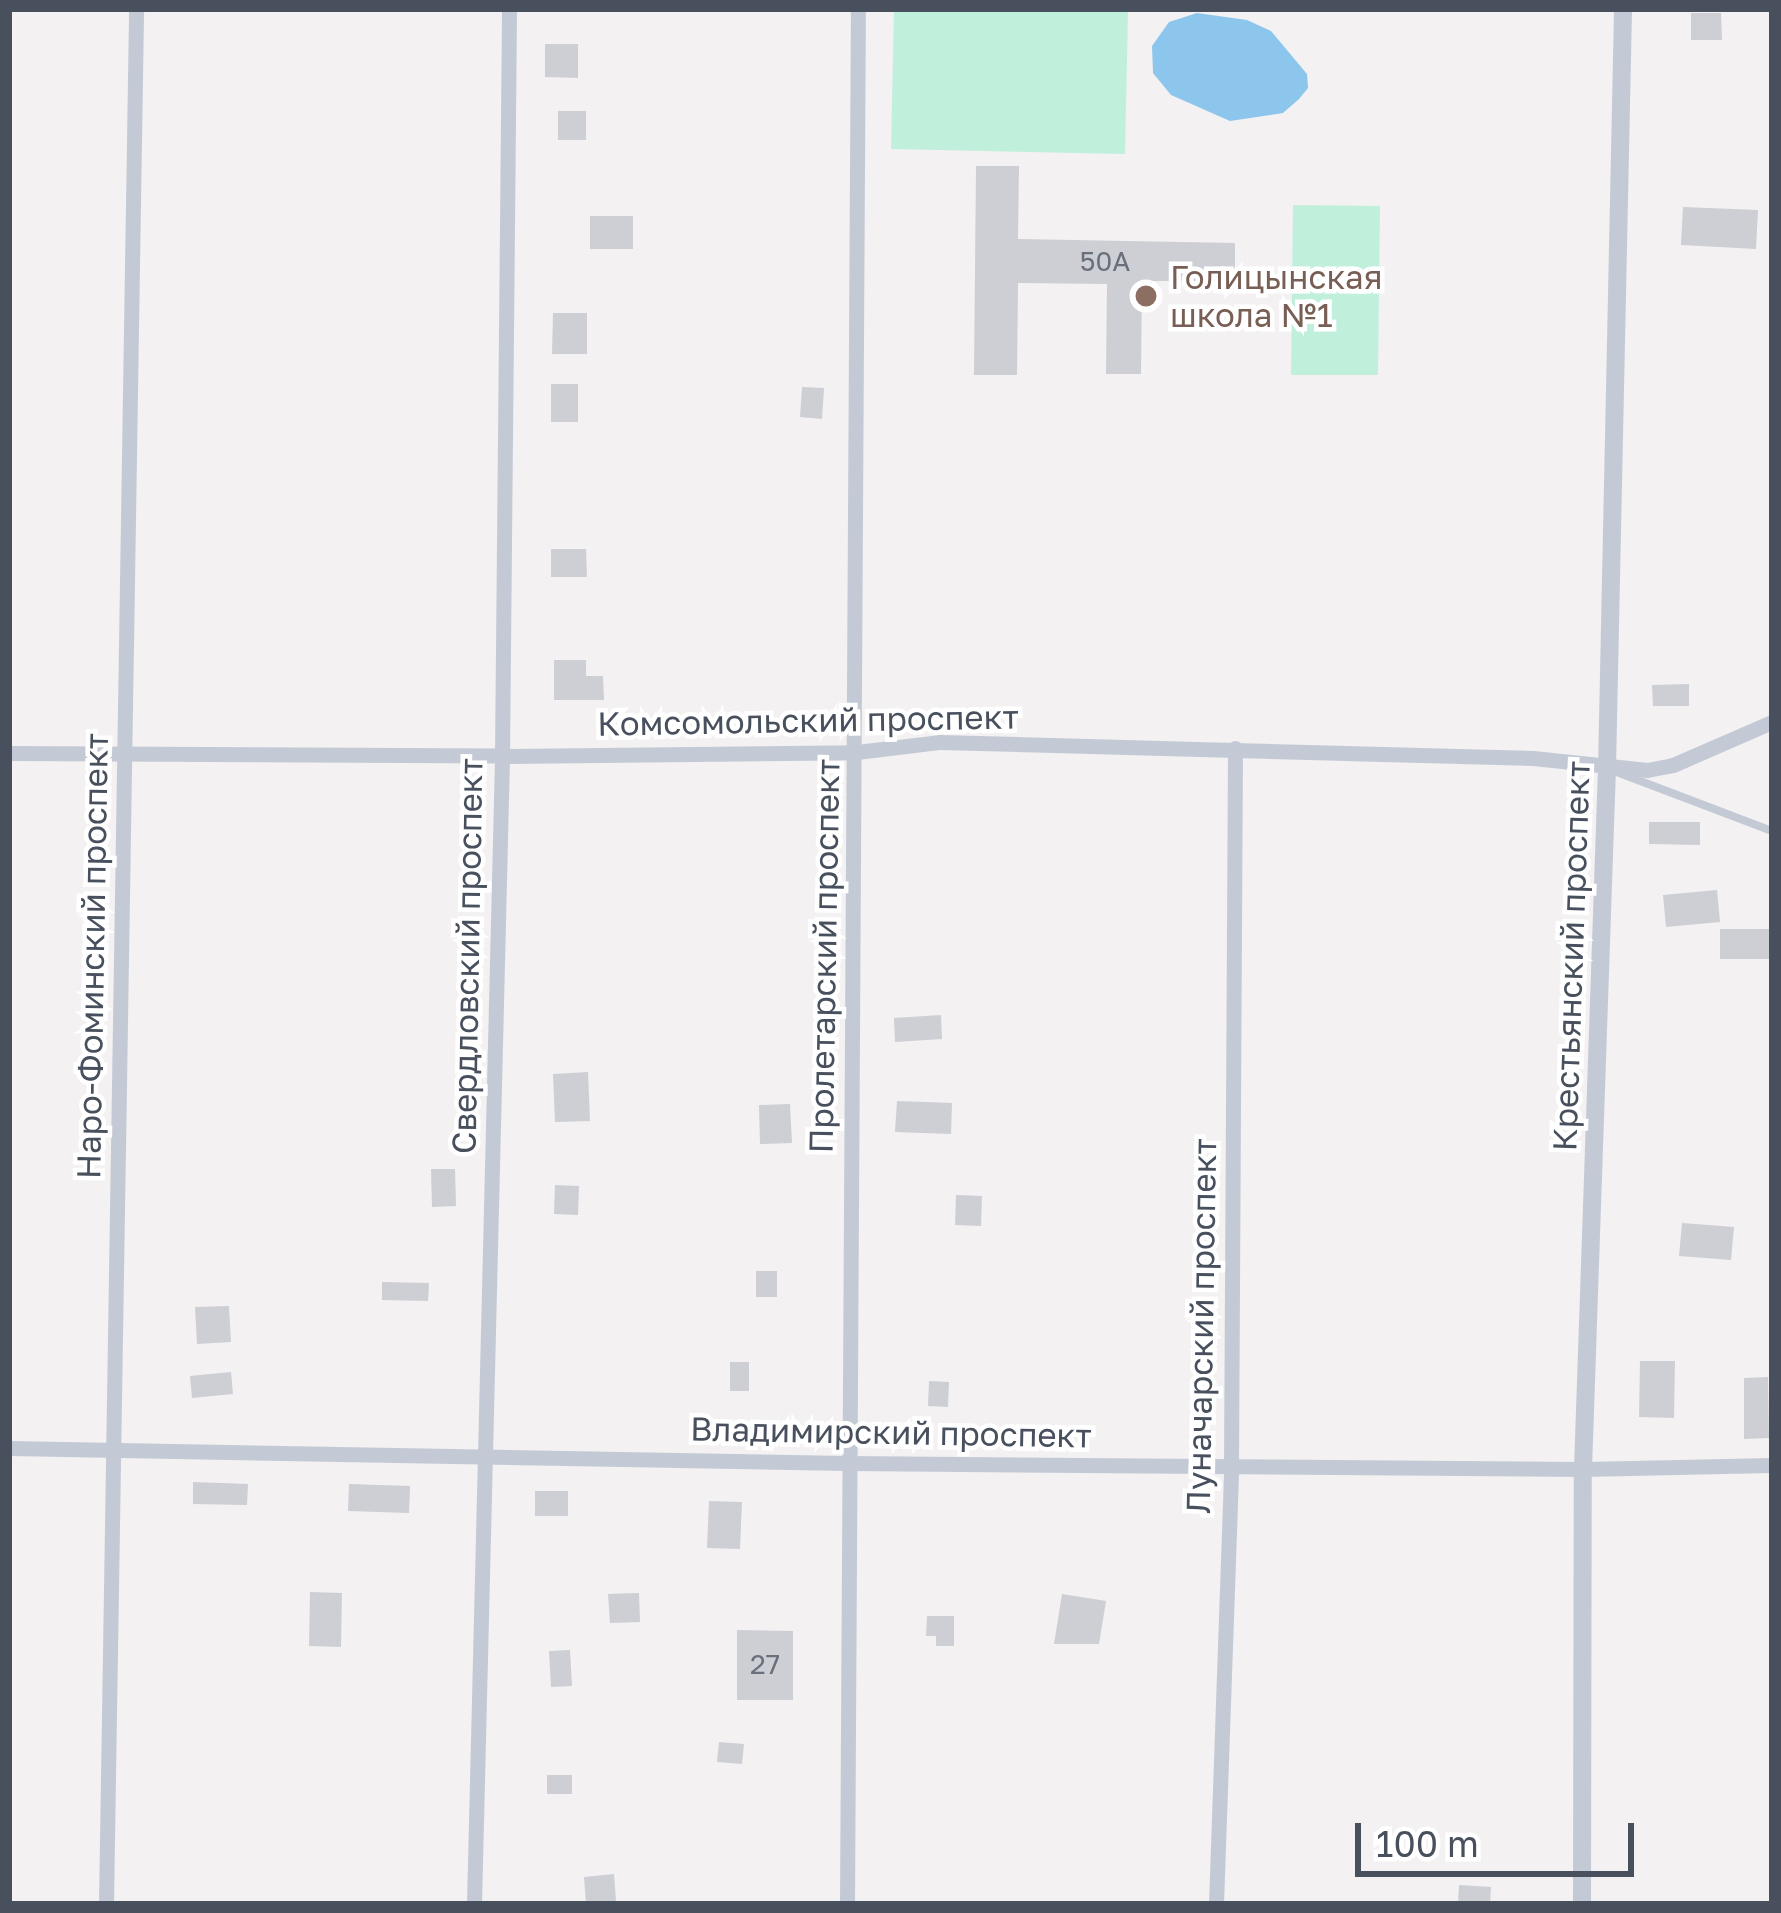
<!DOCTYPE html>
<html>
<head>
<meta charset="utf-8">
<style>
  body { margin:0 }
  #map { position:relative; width:1781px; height:1913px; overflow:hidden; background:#f3f1f1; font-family:"Golos Text",sans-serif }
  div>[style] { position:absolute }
  .green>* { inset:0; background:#c0efdc }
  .water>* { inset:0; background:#8dc6ec }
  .building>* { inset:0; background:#cdcfd5 }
  .service>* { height:8px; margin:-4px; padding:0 4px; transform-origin:4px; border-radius:4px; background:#c4cad5 }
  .minor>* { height:15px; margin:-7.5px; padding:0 7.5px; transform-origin:7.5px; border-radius:7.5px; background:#c4cad5 }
  .tertiary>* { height:18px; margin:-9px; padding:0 9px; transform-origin:9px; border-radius:9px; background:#c4cad5 }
  .dots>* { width:33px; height:33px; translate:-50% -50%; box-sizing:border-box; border:6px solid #fff; border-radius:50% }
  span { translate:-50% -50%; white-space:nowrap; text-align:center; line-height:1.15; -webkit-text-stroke:9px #fff; paint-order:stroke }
  .number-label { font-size:27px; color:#69707c }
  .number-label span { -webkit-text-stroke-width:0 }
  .education-label { font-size:33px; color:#785e54 }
  .left { translate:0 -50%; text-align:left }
  .street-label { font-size:33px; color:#48505e }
  .frame { position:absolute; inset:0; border:12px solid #48505e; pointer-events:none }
  .scale { position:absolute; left:1355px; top:1823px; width:279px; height:54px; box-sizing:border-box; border:6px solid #48505e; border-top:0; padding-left:15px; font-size:36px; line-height:42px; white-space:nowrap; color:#48505e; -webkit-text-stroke:9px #fff; paint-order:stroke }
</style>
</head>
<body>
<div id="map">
  <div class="green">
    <div style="clip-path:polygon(894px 9px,1128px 11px,1125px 154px,891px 149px)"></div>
    <div style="clip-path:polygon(1293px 205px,1380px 206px,1378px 375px,1291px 375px)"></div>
  </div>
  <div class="water">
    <div style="clip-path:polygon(1197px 13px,1247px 20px,1271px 31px,1307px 74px,1308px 88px,1299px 99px,1283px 113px,1230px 121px,1171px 95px,1153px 73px,1152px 46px,1169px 22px)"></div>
  </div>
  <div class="building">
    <div style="clip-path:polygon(1691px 13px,1721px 13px,1722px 40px,1691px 40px)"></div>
    <div style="clip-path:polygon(545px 44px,578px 44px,578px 78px,545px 77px)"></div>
    <div style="clip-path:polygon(558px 111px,586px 111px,586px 140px,558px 140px)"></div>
    <div style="clip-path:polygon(976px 166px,1019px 166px,1018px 239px,1235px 243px,1235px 281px,1142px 281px,1141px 374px,1106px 374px,1107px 284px,1018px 283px,1017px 375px,974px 375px)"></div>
    <div style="clip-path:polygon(1683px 207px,1758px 210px,1756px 249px,1681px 245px)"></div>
    <div style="clip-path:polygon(590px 216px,633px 216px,633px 249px,590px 249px)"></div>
    <div style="clip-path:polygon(553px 313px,587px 313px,587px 354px,552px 354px)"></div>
    <div style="clip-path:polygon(551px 384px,578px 384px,578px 422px,551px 422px)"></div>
    <div style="clip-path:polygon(802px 387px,824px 388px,822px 419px,800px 417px)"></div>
    <div style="clip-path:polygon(551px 549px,586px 549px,587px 577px,551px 577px)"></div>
    <div style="clip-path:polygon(554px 660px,586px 660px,586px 676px,603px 676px,604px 700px,554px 700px)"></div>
    <div style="clip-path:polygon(1689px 684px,1689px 706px,1653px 706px,1652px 685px)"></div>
    <div style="clip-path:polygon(1649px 822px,1700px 822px,1700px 845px,1649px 844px)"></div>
    <div style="clip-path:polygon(1717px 890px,1720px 922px,1666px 927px,1663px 895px)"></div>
    <div style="clip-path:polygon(1720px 929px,1769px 929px,1769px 959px,1720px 959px)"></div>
    <div style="clip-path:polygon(941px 1015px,942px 1039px,895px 1042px,894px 1018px)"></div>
    <div style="clip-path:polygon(588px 1072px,590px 1121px,555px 1122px,553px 1074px)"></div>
    <div style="clip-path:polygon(897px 1101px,952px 1103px,951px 1134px,895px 1132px)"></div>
    <div style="clip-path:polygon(790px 1104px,792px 1143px,760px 1144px,759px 1105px)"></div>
    <div style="clip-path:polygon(431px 1169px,455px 1169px,456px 1206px,432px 1207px)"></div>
    <div style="clip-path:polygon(555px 1185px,579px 1186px,578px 1215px,554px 1214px)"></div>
    <div style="clip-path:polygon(956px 1195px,982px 1196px,981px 1226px,955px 1225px)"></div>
    <div style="clip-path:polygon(1682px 1223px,1734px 1227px,1731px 1260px,1679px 1256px)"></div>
    <div style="clip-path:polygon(756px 1271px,777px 1271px,777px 1297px,756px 1297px)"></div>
    <div style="clip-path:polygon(382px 1282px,429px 1283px,428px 1301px,382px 1300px)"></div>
    <div style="clip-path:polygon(229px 1306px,231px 1342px,197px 1344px,195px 1307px)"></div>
    <div style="clip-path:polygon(1640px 1361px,1675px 1361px,1674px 1418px,1639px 1417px)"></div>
    <div style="clip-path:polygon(730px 1362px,749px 1362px,749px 1391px,730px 1391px)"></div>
    <div style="clip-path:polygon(231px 1372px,233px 1394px,192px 1398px,190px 1376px)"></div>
    <div style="clip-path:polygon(1768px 1377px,1769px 1438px,1744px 1439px,1744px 1378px)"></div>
    <div style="clip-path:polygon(929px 1381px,949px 1382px,948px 1407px,928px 1406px)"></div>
    <div style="clip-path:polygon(193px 1482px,248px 1484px,247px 1505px,193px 1504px)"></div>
    <div style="clip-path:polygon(349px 1484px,410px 1486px,409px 1513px,348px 1511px)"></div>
    <div style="clip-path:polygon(535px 1491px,568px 1491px,568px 1516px,535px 1516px)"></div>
    <div style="clip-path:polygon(709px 1501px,742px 1502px,740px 1549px,707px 1548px)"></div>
    <div style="clip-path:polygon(310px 1592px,342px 1593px,341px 1647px,309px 1646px)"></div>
    <div style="clip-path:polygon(639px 1593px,640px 1622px,610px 1623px,608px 1594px)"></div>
    <div style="clip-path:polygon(1062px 1594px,1106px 1601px,1099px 1644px,1054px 1644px)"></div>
    <div style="clip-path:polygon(927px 1616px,954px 1616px,954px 1646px,936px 1646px,936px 1636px,926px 1636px)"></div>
    <div style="clip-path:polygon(737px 1630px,793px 1631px,793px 1700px,737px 1700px)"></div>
    <div style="clip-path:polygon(570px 1650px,572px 1686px,551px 1687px,549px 1651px)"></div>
    <div style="clip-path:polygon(719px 1742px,744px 1744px,742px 1764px,717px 1762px)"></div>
    <div style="clip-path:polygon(547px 1775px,572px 1775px,572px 1794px,547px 1794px)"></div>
    <div style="clip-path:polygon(614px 1874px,616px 1901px,586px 1904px,584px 1877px)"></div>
    <div style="clip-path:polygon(1459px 1885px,1491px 1887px,1490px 1904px,1458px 1904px)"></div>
  </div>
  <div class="service">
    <div style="left:1614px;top:771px;width:169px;rotate:20.8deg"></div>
  </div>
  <div class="minor">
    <div style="left:9px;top:753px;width:493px;rotate:0.3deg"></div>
    <div style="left:502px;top:756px;width:355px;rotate:-0.6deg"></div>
    <div style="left:857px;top:752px;width:84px;rotate:-6.9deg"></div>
    <div style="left:940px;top:742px;width:593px;rotate:1.55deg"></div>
    <div style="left:1533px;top:758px;width:115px;rotate:6deg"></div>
    <div style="left:1647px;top:770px;width:26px;rotate:-11deg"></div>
    <div style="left:1673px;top:765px;width:108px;rotate:-23.5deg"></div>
    <div style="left:9px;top:1448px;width:838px;rotate:1.03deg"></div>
    <div style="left:847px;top:1463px;width:736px;rotate:0.47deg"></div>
    <div style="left:1583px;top:1469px;width:189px;rotate:-1.2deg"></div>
    <div style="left:106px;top:1904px;width:1895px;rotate:-89.09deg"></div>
    <div style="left:474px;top:1904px;width:1148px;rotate:-88.6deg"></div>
    <div style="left:502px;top:756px;width:747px;rotate:-89.46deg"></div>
    <div style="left:847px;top:1904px;width:1895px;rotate:-89.67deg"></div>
    <div style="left:1216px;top:1904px;width:438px;rotate:-88deg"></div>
    <div style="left:1231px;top:1466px;width:718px;rotate:-89.68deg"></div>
  </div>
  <div class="tertiary">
    <div style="left:1582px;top:1904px;width:435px;rotate:-89.9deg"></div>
    <div style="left:1583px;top:1469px;width:701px;rotate:-88.04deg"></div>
    <div style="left:1607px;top:768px;width:759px;rotate:-88.79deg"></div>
  </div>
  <div class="dots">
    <div style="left:1146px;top:296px;background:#8d6e63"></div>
  </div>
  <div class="number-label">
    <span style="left:1105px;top:262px">50А</span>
    <span style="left:765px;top:1665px">27</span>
  </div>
  <div class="education-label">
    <span class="left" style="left:1170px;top:296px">Голицынская<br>школа №1</span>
  </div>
  <div class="street-label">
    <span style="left:808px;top:720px;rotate:-1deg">Комсомольский проспект</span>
    <span style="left:92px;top:956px;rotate:-89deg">Наро-Фоминский проспект</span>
    <span style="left:467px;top:956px;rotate:-89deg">Свердловский проспект</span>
    <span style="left:824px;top:956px;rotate:-89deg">Пролетарский проспект</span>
    <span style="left:1571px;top:956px;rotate:-88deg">Крестьянский проспект</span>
    <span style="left:1201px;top:1326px;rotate:-89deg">Луначарский проспект</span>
    <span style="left:891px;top:1432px;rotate:1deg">Владимирский проспект</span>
  </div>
  <div class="frame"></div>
  <div class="scale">100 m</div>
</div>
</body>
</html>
